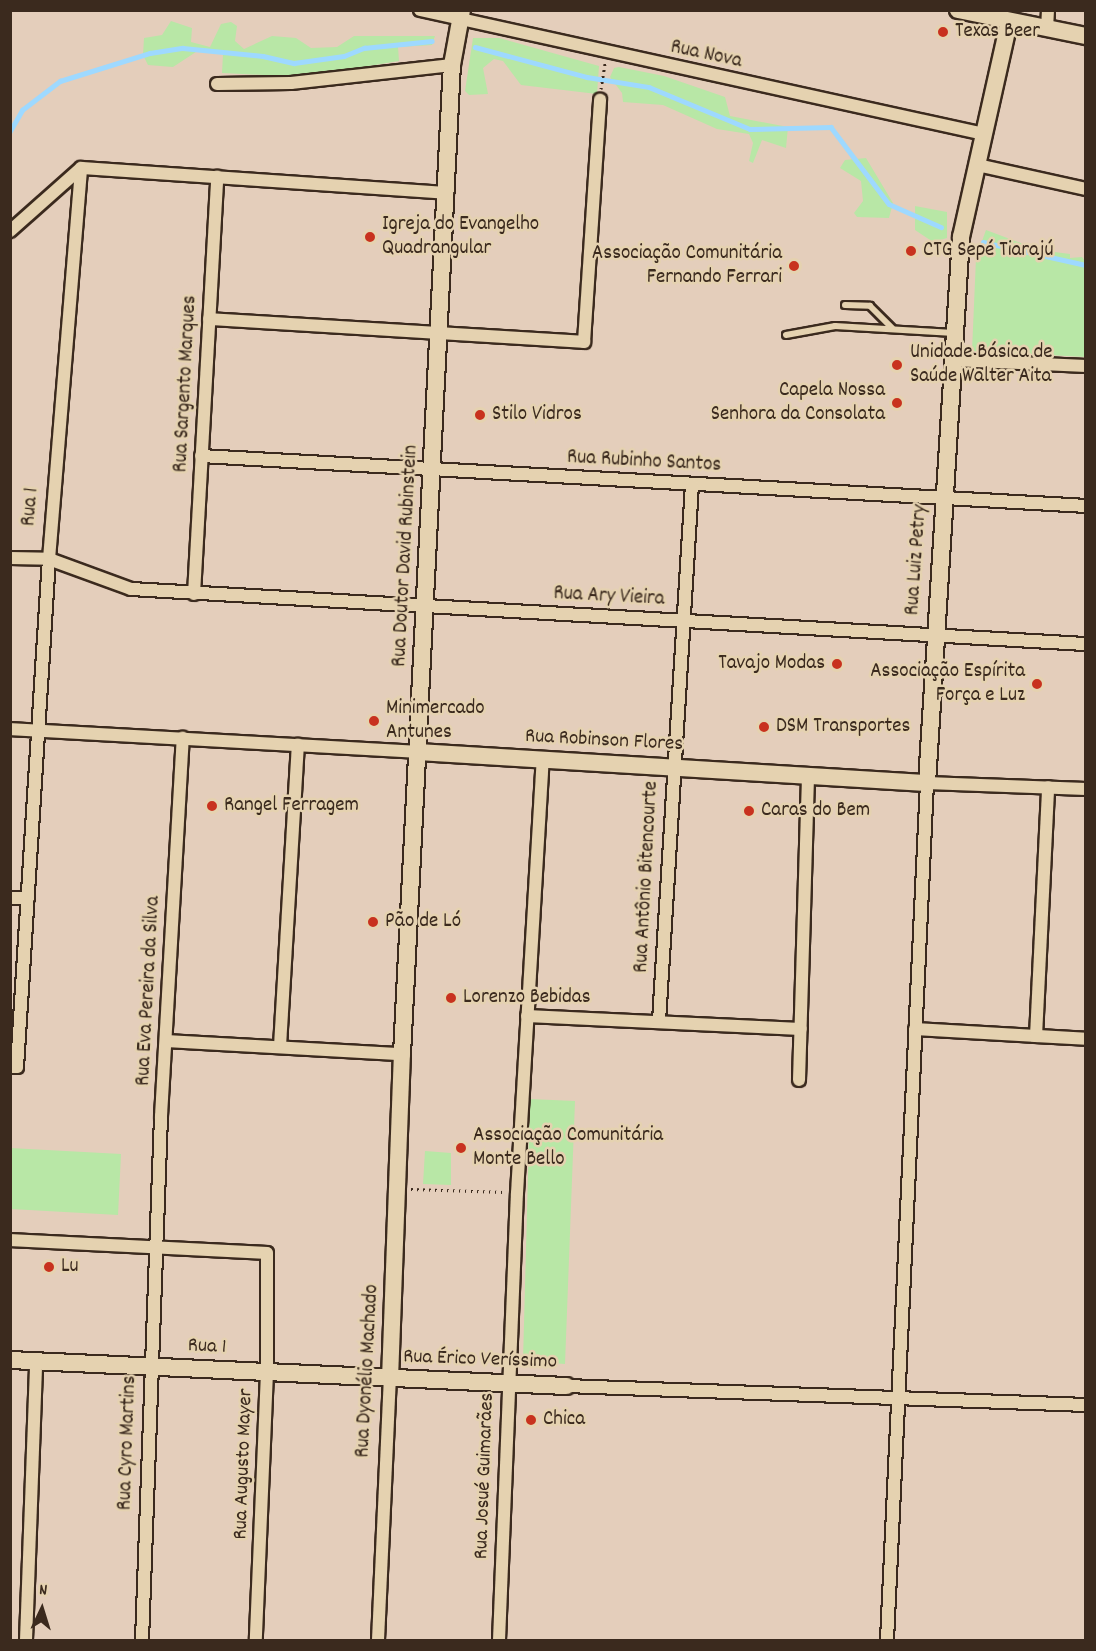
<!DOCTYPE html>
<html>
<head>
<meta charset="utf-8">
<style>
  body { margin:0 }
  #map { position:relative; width:1096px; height:1651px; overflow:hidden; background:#e4cebb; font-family:Dekko,sans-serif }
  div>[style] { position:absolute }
  .green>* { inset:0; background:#b8e7a6 }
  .stream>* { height:4.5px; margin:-2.25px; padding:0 2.25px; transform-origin:2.25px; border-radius:2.25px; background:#9ed9ff }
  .path>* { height:3px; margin-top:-1.5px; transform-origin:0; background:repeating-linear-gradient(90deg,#3b2a1e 0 1.5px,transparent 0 6px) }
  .roads { filter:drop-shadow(2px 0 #3b2a1e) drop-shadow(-2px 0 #3b2a1e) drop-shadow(0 2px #3b2a1e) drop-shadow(0 -2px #3b2a1e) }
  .service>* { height:6px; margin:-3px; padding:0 3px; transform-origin:3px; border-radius:3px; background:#e5d2b0 }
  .minor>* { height:12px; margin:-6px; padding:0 6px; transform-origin:6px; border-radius:6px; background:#e5d2b0 }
  .tertiary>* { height:16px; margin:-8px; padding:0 8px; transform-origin:8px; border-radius:8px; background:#e5d2b0 }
  .dots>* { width:16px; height:16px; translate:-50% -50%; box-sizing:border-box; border:3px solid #e5d2b0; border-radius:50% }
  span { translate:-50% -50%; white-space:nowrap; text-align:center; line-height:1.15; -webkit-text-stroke:5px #e5d2b0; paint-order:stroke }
  .poi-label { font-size:21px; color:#3b2a1e }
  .left { translate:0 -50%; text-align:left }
  .right { translate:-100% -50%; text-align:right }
  .street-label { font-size:21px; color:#3b2a1e }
  .frame { position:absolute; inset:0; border:12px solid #3b2a1e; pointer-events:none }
  .north { position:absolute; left:12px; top:1579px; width:60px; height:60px; -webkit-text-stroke:4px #e5d2b0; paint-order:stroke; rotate:4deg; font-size:16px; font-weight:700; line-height:24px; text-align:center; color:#3b2a1e }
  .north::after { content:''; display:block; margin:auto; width:21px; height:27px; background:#3b2a1e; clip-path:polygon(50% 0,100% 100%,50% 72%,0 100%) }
</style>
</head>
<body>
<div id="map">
  <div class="green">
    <div style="clip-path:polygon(171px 21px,192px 28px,191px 42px,210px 47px,221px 24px,231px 22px,237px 26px,235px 41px,244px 49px,272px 36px,296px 38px,311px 48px,337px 47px,354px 36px,435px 36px,432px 45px,398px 47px,399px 61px,303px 77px,222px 73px,223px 54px,199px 50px,173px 67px,148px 65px,143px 55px,144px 38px,162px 35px)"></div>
    <div style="clip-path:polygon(473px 38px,499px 38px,599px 66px,597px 94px,521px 85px,503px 61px,494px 59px,483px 68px,488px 94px,469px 95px,465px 91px)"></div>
    <div style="clip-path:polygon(619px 67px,664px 76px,725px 97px,730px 116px,788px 127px,786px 148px,762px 140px,753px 163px,749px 161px,753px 143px,749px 134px,717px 129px,663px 105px,623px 102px,622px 93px,610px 77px,614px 68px)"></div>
    <div style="clip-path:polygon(866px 158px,893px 203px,889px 218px,857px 217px,854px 213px,863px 201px,861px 181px,840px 168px,845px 160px)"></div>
    <div style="clip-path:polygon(915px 206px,947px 212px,947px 238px,933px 242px,915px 230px)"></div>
    <div style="clip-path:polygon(986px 230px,1039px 250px,1070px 254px,1070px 258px,1082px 257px,1086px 262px,1085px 357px,972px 351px,976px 258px)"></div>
    <div style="clip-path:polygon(530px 1099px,575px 1101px,565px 1364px,523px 1361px)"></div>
    <div style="clip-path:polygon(10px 1148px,121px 1154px,118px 1215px,11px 1209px)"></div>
    <div style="clip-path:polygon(425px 1151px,451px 1153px,451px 1185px,423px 1184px)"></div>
  </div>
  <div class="stream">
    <div style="left:475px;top:47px;width:116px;rotate:15deg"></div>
    <div style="left:587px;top:77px;width:63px;rotate:9.2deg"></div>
    <div style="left:649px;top:87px;width:109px;rotate:22.6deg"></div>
    <div style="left:750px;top:129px;width:81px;rotate:-1.4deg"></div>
    <div style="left:831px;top:127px;width:96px;rotate:53deg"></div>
    <div style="left:889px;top:204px;width:57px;rotate:23.9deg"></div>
    <div style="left:10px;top:131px;width:24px;rotate:-60deg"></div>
    <div style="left:22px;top:110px;width:48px;rotate:-37.3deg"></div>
    <div style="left:60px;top:81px;width:94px;rotate:-17.3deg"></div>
    <div style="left:150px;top:53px;width:33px;rotate:-9deg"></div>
    <div style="left:183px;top:48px;width:80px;rotate:5.7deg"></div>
    <div style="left:263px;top:56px;width:32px;rotate:13deg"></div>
    <div style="left:294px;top:63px;width:50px;rotate:-8deg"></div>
    <div style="left:344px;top:56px;width:22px;rotate:-22deg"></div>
    <div style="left:364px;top:48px;width:68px;rotate:-5.9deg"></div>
    <div style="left:983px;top:242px;width:106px;rotate:12.6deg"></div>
  </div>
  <div class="path">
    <div style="left:601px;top:89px;width:26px;rotate:-81deg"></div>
    <div style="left:411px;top:1189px;width:92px;rotate:1.9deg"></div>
  </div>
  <div class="roads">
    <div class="service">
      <div style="left:845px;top:305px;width:25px;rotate:2deg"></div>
      <div style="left:870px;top:306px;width:31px;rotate:45deg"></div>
      <div style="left:786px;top:335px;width:50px;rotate:-10.4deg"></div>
      <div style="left:835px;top:326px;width:119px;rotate:3.4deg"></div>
    </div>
    <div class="minor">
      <div style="left:420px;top:10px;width:577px;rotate:12.4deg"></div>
      <div style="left:1047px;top:29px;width:19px;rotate:-87deg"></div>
      <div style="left:217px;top:84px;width:74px;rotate:-0.8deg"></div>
      <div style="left:291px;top:83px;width:162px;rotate:-6.4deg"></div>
      <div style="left:977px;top:165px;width:112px;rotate:12.4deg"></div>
      <div style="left:10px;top:231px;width:95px;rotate:-41.6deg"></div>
      <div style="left:81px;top:168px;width:367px;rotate:3.9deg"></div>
      <div style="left:209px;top:319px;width:376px;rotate:3.5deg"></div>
      <div style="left:584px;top:342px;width:243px;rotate:-86.2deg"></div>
      <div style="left:953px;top:360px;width:133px;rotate:2.6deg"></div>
      <div style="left:201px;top:456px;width:886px;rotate:3.23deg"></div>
      <div style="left:10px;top:558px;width:39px;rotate:1deg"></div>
      <div style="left:49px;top:559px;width:87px;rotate:20.1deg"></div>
      <div style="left:131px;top:589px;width:957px;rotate:3.3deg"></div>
      <div style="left:194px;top:594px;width:418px;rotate:-86.8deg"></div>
      <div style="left:10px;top:729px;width:409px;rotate:3.2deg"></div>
      <div style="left:10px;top:898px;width:18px"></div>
      <div style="left:527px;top:1016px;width:274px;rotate:2.7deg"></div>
      <div style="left:659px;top:1021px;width:537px;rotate:-86.48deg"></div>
      <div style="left:915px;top:1029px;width:171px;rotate:3.3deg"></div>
      <div style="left:1036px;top:1036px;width:249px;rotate:-87.2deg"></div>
      <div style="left:166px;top:1041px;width:236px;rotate:3.2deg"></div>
      <div style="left:280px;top:1046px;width:302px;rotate:-86.6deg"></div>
      <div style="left:10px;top:1067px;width:7px"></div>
      <div style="left:17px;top:1067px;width:509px;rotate:-86.4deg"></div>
      <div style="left:49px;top:559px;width:392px;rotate:-85.3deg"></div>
      <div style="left:799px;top:1080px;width:304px;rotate:-88.3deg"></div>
      <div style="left:10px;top:1240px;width:257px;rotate:2.9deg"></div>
      <div style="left:267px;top:1253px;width:119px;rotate:90deg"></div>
      <div style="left:267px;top:1372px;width:268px;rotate:92.4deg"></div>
      <div style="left:566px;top:1386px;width:520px;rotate:2.09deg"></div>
      <div style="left:26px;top:1640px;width:278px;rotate:-87.9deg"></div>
      <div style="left:142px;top:1640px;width:524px;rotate:-87.92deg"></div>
      <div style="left:161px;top:1116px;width:379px;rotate:-86.7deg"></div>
      <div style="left:378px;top:1640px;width:261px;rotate:-87.4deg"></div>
      <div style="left:499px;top:1640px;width:447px;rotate:-87.7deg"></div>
      <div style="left:517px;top:1193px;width:433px;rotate:-86.6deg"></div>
      <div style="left:887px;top:1640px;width:858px;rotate:-87.33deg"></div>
      <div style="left:927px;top:783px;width:159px;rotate:2.2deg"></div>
    </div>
    <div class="tertiary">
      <div style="left:958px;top:10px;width:131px;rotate:11.5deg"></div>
      <div style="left:418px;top:752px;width:510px;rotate:3.49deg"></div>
      <div style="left:927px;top:783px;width:547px;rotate:-86.44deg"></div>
      <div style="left:961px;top:237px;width:220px;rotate:-77.4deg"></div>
      <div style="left:10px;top:1360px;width:557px;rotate:2.68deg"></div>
      <div style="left:390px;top:1379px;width:325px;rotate:-87.9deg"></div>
      <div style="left:402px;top:1054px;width:990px;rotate:-87.11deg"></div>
      <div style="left:452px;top:65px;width:56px;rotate:-79.7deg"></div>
    </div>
  </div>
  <div class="dots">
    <div style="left:943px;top:32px;background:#c8321e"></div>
    <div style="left:370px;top:237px;background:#c8321e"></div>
    <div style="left:911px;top:251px;background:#c8321e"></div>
    <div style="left:794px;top:266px;background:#c8321e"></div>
    <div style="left:897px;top:365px;background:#c8321e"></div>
    <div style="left:897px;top:403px;background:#c8321e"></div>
    <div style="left:480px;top:415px;background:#c8321e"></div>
    <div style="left:837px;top:664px;background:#c8321e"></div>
    <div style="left:1037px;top:684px;background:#c8321e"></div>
    <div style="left:374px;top:721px;background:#c8321e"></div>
    <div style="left:764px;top:727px;background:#c8321e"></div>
    <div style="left:212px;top:806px;background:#c8321e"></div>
    <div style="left:749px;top:811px;background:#c8321e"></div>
    <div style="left:373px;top:922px;background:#c8321e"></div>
    <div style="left:451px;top:998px;background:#c8321e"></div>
    <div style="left:461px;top:1148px;background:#c8321e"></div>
    <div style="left:49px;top:1267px;background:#c8321e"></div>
    <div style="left:531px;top:1420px;background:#c8321e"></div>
  </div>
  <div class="poi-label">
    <span class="left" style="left:955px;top:32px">Texas Beer</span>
    <span class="left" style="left:382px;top:237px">Igreja do Evangelho<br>Quadrangular</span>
    <span class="left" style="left:923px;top:251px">CTG Sepé Tiarajú</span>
    <span class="right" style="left:782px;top:266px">Associação Comunitária<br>Fernando Ferrari</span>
    <span class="left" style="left:910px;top:365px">Unidade Básica de<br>Saúde Walter Aita</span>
    <span class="right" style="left:885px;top:403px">Capela Nossa<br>Senhora da Consolata</span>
    <span class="left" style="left:492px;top:415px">Stilo Vidros</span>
    <span class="right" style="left:825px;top:664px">Tavajo Modas</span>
    <span class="right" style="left:1025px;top:684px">Associação Espírita<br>Força e Luz</span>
    <span class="left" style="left:386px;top:721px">Minimercado<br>Antunes</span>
    <span class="left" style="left:776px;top:727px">DSM Transportes</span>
    <span class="left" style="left:224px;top:806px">Rangel Ferragem</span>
    <span class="left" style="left:761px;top:811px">Caras do Bem</span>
    <span class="left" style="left:385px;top:922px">Pão de Ló</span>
    <span class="left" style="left:463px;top:998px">Lorenzo Bebidas</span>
    <span class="left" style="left:473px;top:1148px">Associação Comunitária<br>Monte Bello</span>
    <span class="left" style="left:61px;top:1267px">Lu</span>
    <span class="left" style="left:543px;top:1420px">Chica</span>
  </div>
  <div class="street-label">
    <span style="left:706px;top:55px;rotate:12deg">Rua Nova</span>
    <span style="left:186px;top:384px;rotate:-87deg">Rua Sargento Marques</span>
    <span style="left:644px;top:462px;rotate:3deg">Rua Rubinho Santos</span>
    <span style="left:31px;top:507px;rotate:-85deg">Rua 1</span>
    <span style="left:406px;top:556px;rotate:-87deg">Rua Doutor David Rubinstein</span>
    <span style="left:917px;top:560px;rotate:-86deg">Rua Luiz Petry</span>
    <span style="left:609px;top:597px;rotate:3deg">Rua Ary Vieira</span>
    <span style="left:604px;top:741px;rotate:3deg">Rua Robinson Flores</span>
    <span style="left:647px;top:877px;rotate:-87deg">Rua Antônio Bitencourte</span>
    <span style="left:149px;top:991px;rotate:-87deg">Rua Eva Pereira da Silva</span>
    <span style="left:207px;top:1347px;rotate:3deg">Rua 1</span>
    <span style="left:480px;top:1360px;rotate:2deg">Rua Érico Veríssimo</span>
    <span style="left:368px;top:1371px;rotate:-87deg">Rua Dyonélio Machado</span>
    <span style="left:128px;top:1443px;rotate:-88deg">Rua Cyro Martins</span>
    <span style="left:244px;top:1464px;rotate:-88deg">Rua Augusto Mayer</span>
    <span style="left:485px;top:1476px;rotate:-88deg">Rua Josué Guimarães</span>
  </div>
  <div class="frame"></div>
  <div class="north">N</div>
</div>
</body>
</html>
